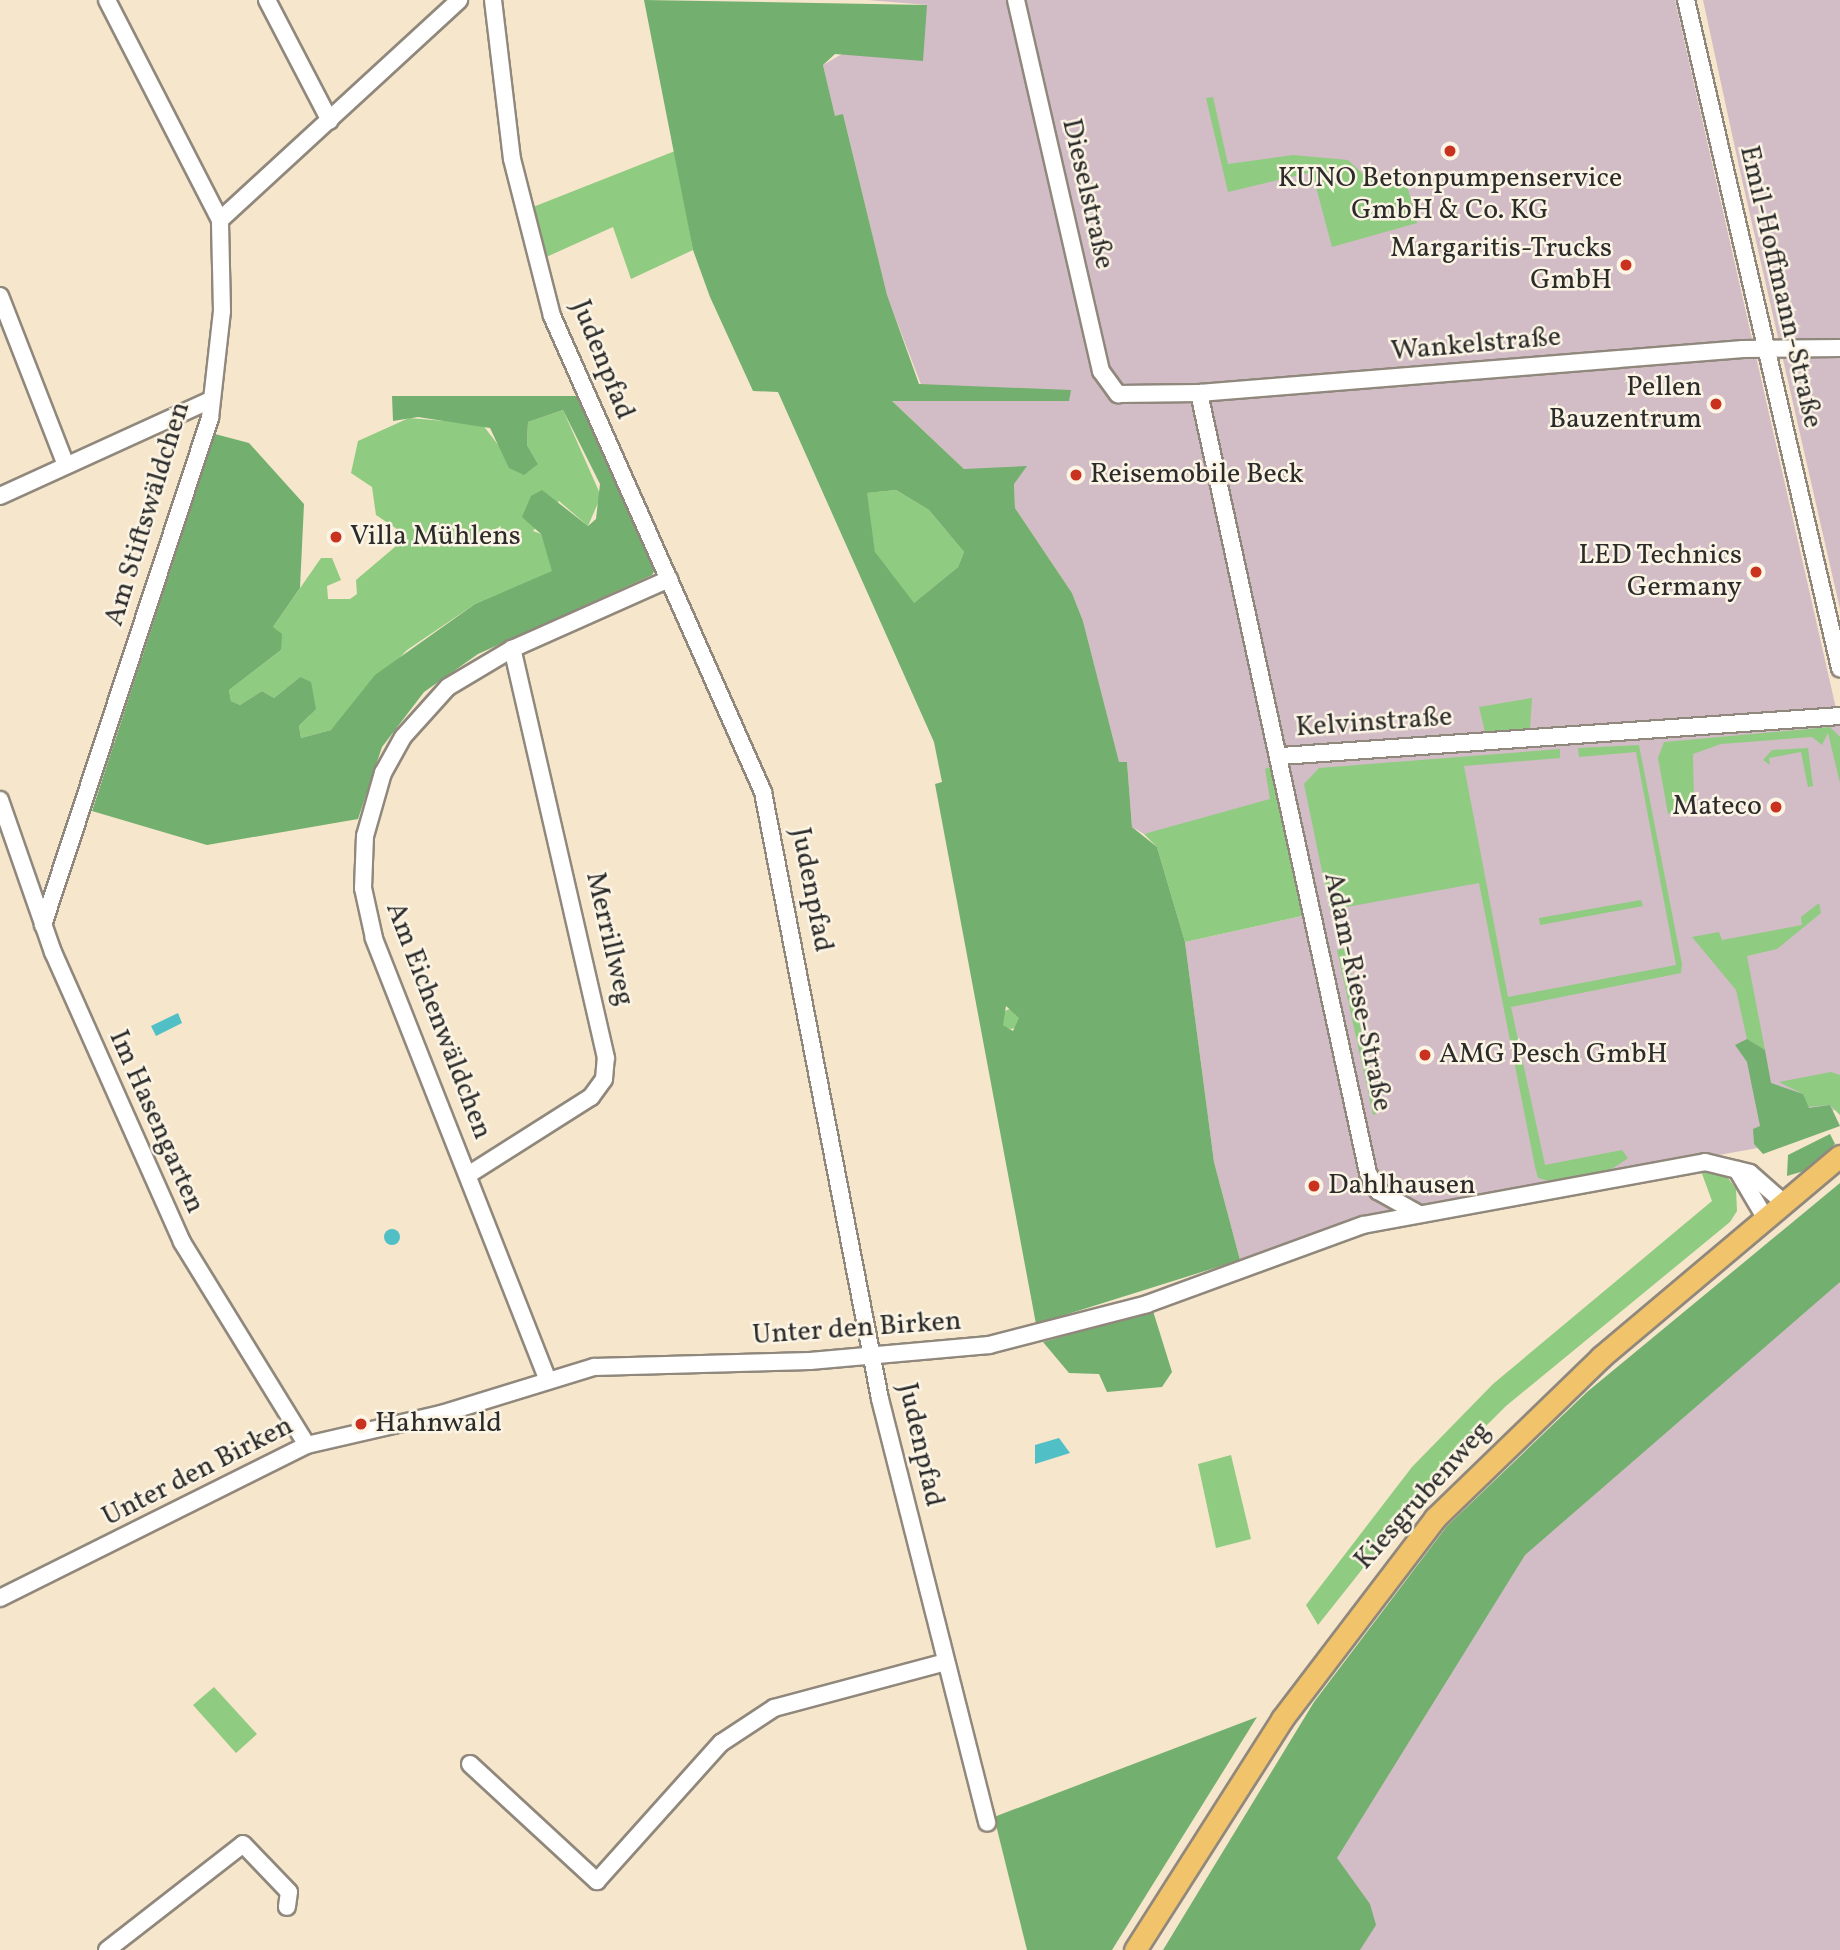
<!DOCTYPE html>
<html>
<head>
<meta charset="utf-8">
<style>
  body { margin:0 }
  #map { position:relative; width:1840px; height:1950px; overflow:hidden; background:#f6e6cc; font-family:Vollkorn,serif }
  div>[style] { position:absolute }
  .industrial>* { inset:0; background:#d2bdc6 }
  .green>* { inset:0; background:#8fcb80 }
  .round { border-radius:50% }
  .forest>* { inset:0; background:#73af6e }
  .water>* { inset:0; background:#51bfc6 }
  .roads { filter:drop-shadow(2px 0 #90887c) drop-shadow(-2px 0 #90887c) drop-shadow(0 2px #90887c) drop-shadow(0 -2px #90887c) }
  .minor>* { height:16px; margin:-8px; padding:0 8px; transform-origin:8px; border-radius:8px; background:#fff }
  .major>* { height:21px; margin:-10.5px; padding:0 10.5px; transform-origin:10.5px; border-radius:10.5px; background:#f1c36a }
  .dots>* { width:19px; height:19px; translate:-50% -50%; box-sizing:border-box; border:4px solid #fcf5e5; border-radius:50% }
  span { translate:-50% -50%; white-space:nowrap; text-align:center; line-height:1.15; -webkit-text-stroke:5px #fcf5e5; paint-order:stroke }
  .poi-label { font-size:28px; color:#2b2b2b }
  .right { translate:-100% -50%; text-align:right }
  .left { translate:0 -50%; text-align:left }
  .street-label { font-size:28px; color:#2b2b2b }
</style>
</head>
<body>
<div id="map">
  <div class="industrial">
    <div style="clip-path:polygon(868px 0,1675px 0,1840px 726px,1840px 1107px,1758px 1148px,1378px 1216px,1240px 1260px,1214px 1162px,1185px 942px,1302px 916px,1279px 807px,1144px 834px,1132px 827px,1127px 762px,1119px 763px,1083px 621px,1072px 593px,1015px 508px,1014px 484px,964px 469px,891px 400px,927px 400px,887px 296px,843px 114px,835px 117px,823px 65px,927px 5px)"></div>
    <div style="clip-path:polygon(1703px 0,1840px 0,1840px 609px,1740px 171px)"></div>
    <div style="clip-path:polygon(1840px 1275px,1840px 1950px,1255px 1950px,1508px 1524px)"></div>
  </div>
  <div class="green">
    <div style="clip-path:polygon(1213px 97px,1228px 164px,1293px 155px,1348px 160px,1366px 177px,1404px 174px,1417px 223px,1332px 247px,1312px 172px,1228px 192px,1206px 98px)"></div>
    <div style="clip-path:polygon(675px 151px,693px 250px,631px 279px,613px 227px,544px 258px,533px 207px)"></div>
    <div style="clip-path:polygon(563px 410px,601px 496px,588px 526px,559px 501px,533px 531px,541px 534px,553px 571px,475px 604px,407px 650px,331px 730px,301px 738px,299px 726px,310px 715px,300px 677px,274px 698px,262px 691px,240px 705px,231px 701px,229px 690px,281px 650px,273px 627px,321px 558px,332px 558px,341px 580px,327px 586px,328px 599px,350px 599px,357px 594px,356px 580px,402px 541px,397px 529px,376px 515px,372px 487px,351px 473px,358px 441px,409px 418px,482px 424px,499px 446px,538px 464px,527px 445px,528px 422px)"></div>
    <div style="clip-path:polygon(896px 490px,929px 510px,964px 552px,958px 567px,913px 604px,875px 553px,866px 493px)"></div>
    <div style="clip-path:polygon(1532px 698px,1530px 729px,1485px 732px,1479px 707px)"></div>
    <div style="clip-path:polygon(1830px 727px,1840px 737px,1840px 783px,1828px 733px,1822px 745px,1812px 737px,1721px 744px,1693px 754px,1694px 802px,1668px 814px,1658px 758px,1664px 742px)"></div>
    <div style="clip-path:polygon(1639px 745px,1682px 964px,1681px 973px,1511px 1007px,1545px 1165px,1622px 1150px,1628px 1158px,1606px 1173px,1554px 1182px,1538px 1178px,1535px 1167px,1479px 883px,1330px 910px,1304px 784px,1319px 768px,1560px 749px,1560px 758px,1464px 766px,1508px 997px,1676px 965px,1636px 752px,1579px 757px,1578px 748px)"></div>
    <div style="clip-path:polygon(1808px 748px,1813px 786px,1808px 787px,1801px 752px,1769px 758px,1770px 765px,1763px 760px,1772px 750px)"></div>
    <div style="clip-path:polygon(1274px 765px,1302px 916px,1185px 942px,1157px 847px,1144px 834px,1270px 799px,1265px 769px)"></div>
    <div style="clip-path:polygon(1641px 900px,1643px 906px,1540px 925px,1539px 918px)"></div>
    <div style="clip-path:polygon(1819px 903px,1821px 913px,1777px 949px,1747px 956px,1765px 1050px,1747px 1039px,1736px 990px,1692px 937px,1719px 932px,1722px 940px,1802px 925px,1801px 917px)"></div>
    <div style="clip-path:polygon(1346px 948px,1377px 1113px,1373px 1115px,1337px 950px)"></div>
    <div class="round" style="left:1001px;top:1009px;width:20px;height:20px"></div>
    <div style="clip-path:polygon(1831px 1072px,1840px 1075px,1840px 1115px,1830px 1105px,1807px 1107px,1803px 1094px,1779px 1082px)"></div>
    <div style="clip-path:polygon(1701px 1171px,1725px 1174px,1736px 1189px,1737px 1211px,1730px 1222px,1506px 1406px,1437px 1475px,1318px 1625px,1306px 1605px,1412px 1467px,1493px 1384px,1712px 1201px)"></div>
    <div style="clip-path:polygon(1231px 1455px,1251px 1539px,1216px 1548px,1198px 1464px)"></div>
    <div style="clip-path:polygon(214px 1687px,257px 1734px,236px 1753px,193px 1705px)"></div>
  </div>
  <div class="forest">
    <div style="clip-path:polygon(evenodd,644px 0,927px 5px,923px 61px,835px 54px,823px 65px,835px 116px,843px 114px,887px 295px,919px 384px,1071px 390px,1069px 401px,892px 401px,964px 469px,1027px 466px,1014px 484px,1015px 508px,1072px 593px,1083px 621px,1119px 762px,1127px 762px,1132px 827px,1157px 847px,1185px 942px,1214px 1162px,1240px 1260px,1036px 1324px,935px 784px,942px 782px,934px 742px,778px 392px,753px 391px,710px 297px,693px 250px,644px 0,896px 490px,929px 510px,964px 552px,958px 567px,914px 603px,875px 552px,867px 493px,896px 490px,644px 0,1006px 1006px,1019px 1018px,1013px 1031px,1003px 1025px,1006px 1006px)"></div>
    <div style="clip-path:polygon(392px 396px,580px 396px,657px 566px,652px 575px,478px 654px,424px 692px,382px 747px,358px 819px,207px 845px,92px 811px,215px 434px,249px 443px,304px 504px,300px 588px,273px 627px,282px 634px,281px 650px,229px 690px,231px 701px,240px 705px,262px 691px,274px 698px,300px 677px,311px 682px,316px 709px,299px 726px,301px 738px,331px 730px,375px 675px,475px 604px,552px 571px,541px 534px,522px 517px,531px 496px,542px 490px,588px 526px,596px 519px,600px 484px,563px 410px,528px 422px,527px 445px,538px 464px,524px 475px,509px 468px,490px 428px,418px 417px,393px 421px)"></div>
    <div style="clip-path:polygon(1747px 1039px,1765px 1050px,1771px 1083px,1803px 1094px,1809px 1108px,1830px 1105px,1840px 1126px,1763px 1154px,1754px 1144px,1753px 1129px,1760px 1126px,1747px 1062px,1735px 1045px)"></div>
    <div style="clip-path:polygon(1830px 1134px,1835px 1144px,1804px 1171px,1787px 1176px,1788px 1155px)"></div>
    <div style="clip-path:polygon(1840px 1183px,1840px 1282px,1525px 1555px,1337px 1858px,1370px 1904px,1376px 1925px,1360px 1950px,1163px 1950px,1314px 1702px,1447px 1526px,1587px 1392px)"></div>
    <div style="clip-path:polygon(1153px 1311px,1172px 1372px,1162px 1387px,1107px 1392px,1099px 1374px,1069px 1373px,1043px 1342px)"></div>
    <div style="clip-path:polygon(1257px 1717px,1112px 1950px,1027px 1950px,994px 1817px)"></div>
  </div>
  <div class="water">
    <div style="clip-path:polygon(178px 1013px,182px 1023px,156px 1036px,151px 1026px)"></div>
    <div class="round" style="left:384px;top:1229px;width:16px;height:16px"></div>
    <div style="clip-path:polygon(1059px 1438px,1070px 1453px,1035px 1464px,1035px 1445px)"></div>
  </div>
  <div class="roads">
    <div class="minor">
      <div style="left:267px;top:0;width:136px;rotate:62.5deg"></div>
      <div style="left:493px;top:0;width:160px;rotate:83.2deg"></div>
      <div style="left:512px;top:159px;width:162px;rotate:75.7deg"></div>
      <div style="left:552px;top:316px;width:521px;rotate:66.09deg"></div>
      <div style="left:763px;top:792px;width:618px;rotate:79.09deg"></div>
      <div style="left:880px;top:1399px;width:437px;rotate:75.8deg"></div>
      <div style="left:1016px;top:0;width:381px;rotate:77.1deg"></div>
      <div style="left:1101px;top:371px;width:29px;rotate:54deg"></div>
      <div style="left:1118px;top:394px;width:81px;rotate:-0.7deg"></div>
      <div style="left:1199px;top:393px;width:546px;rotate:-4.62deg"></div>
      <div style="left:1743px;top:349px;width:97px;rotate:-0.6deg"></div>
      <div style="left:1686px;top:0;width:686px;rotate:77.02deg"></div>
      <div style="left:220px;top:220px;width:325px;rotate:-42.6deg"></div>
      <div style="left:0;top:296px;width:181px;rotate:68.7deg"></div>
      <div style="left:1199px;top:393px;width:798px;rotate:77.77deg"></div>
      <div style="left:1368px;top:1173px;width:21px;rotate:61deg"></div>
      <div style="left:1378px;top:1191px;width:47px;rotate:29.3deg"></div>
      <div style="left:0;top:496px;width:232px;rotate:-24.5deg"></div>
      <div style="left:1281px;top:756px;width:560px;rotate:-4.09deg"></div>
      <div style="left:0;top:800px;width:161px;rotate:70.8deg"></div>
      <div style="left:53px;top:952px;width:317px;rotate:66deg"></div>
      <div style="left:182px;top:1242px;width:238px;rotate:58.4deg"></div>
      <div style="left:43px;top:925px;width:534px;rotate:-71.77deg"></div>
      <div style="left:210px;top:418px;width:108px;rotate:-83.6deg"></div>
      <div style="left:222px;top:311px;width:91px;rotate:-91.3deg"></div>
      <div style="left:220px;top:220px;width:247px;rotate:-117.2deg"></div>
      <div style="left:1737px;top:1170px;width:57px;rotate:59.4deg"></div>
      <div style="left:468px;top:1175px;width:146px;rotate:-32.4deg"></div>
      <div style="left:591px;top:1097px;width:22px;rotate:-54deg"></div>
      <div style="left:604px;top:1079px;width:21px;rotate:-85deg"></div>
      <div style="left:606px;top:1058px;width:420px;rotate:-102.9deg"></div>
      <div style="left:547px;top:1378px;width:473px;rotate:-111.5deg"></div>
      <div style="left:374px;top:938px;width:51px;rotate:-102.4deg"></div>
      <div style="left:363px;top:888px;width:52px;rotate:-87.8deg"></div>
      <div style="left:365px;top:836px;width:66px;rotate:-74.1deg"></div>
      <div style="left:383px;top:773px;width:41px;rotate:-60.9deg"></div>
      <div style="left:403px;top:737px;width:67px;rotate:-48deg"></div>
      <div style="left:448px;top:687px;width:74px;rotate:-30.7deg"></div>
      <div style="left:512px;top:649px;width:172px;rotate:-24deg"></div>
      <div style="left:0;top:1598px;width:343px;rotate:-26.5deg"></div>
      <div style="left:307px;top:1445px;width:138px;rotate:-13deg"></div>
      <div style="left:441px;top:1414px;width:160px;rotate:-17.1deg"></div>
      <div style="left:594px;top:1367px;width:216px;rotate:-1.6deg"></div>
      <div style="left:810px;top:1361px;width:180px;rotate:-5.1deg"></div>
      <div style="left:989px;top:1345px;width:163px;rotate:-14.5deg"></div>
      <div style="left:1147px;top:1304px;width:230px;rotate:-20.1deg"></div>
      <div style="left:1363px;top:1225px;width:348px;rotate:-10.4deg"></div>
      <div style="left:1705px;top:1162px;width:46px;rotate:13.7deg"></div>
      <div style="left:1750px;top:1173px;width:45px;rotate:41.4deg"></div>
      <div style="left:470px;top:1764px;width:173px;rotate:42.7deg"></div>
      <div style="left:597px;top:1881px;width:186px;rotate:-48.1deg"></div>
      <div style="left:721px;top:1743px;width:64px;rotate:-33.4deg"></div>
      <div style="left:774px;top:1708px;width:178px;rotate:-15deg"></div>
      <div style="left:107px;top:1950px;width:172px;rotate:-37.9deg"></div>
      <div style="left:243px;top:1844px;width:66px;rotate:46.2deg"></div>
      <div style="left:289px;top:1892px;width:15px;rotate:98deg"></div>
    </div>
    <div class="major">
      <div style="left:1135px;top:1950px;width:274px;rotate:-57.5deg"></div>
      <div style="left:1282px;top:1719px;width:253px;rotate:-52.7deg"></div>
      <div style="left:1435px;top:1518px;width:231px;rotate:-44.1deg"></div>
      <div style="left:1601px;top:1357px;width:312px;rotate:-40.1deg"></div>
    </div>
  </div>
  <div class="dots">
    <div style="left:1450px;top:151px;background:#c8321e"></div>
    <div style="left:1626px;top:265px;background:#c8321e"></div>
    <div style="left:1716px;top:404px;background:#c8321e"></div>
    <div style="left:1076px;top:475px;background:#c8321e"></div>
    <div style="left:336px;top:537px;background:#c8321e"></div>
    <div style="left:1756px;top:572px;background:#c8321e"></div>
    <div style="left:1776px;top:807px;background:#c8321e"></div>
    <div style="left:1425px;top:1055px;background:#c8321e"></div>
    <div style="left:1314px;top:1186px;background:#c8321e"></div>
    <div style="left:361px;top:1424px;background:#c8321e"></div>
  </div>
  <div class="poi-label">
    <span style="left:1450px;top:195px">KUNO Betonpumpenservice<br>GmbH &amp; Co. KG</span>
    <span class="right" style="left:1612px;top:265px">Margaritis-Trucks<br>GmbH</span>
    <span class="right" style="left:1702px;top:404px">Pellen<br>Bauzentrum</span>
    <span class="left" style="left:1090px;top:475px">Reisemobile Beck</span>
    <span class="left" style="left:350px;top:537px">Villa Mühlens</span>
    <span class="right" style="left:1742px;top:572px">LED Technics<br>Germany</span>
    <span class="right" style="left:1762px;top:807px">Mateco</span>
    <span class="left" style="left:1439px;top:1055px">AMG Pesch GmbH</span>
    <span class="left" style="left:1328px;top:1186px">Dahlhausen</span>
    <span class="left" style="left:375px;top:1424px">Hahnwald</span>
  </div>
  <div class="street-label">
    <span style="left:1087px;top:194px;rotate:77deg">Dieselstraße</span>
    <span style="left:1780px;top:287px;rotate:77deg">Emil-Hoffmann-Straße</span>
    <span style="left:1476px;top:345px;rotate:-5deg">Wankelstraße</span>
    <span style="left:602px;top:360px;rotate:68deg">Judenpfad</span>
    <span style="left:148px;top:514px;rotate:-73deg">Am Stiftswäldchen</span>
    <span style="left:1374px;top:723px;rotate:-4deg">Kelvinstraße</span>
    <span style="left:811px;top:890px;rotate:79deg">Judenpfad</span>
    <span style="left:609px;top:939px;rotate:77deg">Merrillweg</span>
    <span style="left:1357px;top:992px;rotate:78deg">Adam-Riese-Straße</span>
    <span style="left:438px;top:1021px;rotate:69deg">Am Eichenwäldchen</span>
    <span style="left:156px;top:1122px;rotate:66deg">Im Hasengarten</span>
    <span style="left:857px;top:1329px;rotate:-4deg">Unter den Birken</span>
    <span style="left:920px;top:1445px;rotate:77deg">Judenpfad</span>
    <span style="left:198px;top:1472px;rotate:-27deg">Unter den Birken</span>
    <span style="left:1423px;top:1496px;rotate:-48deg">Kiesgrubenweg</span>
  </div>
</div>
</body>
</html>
